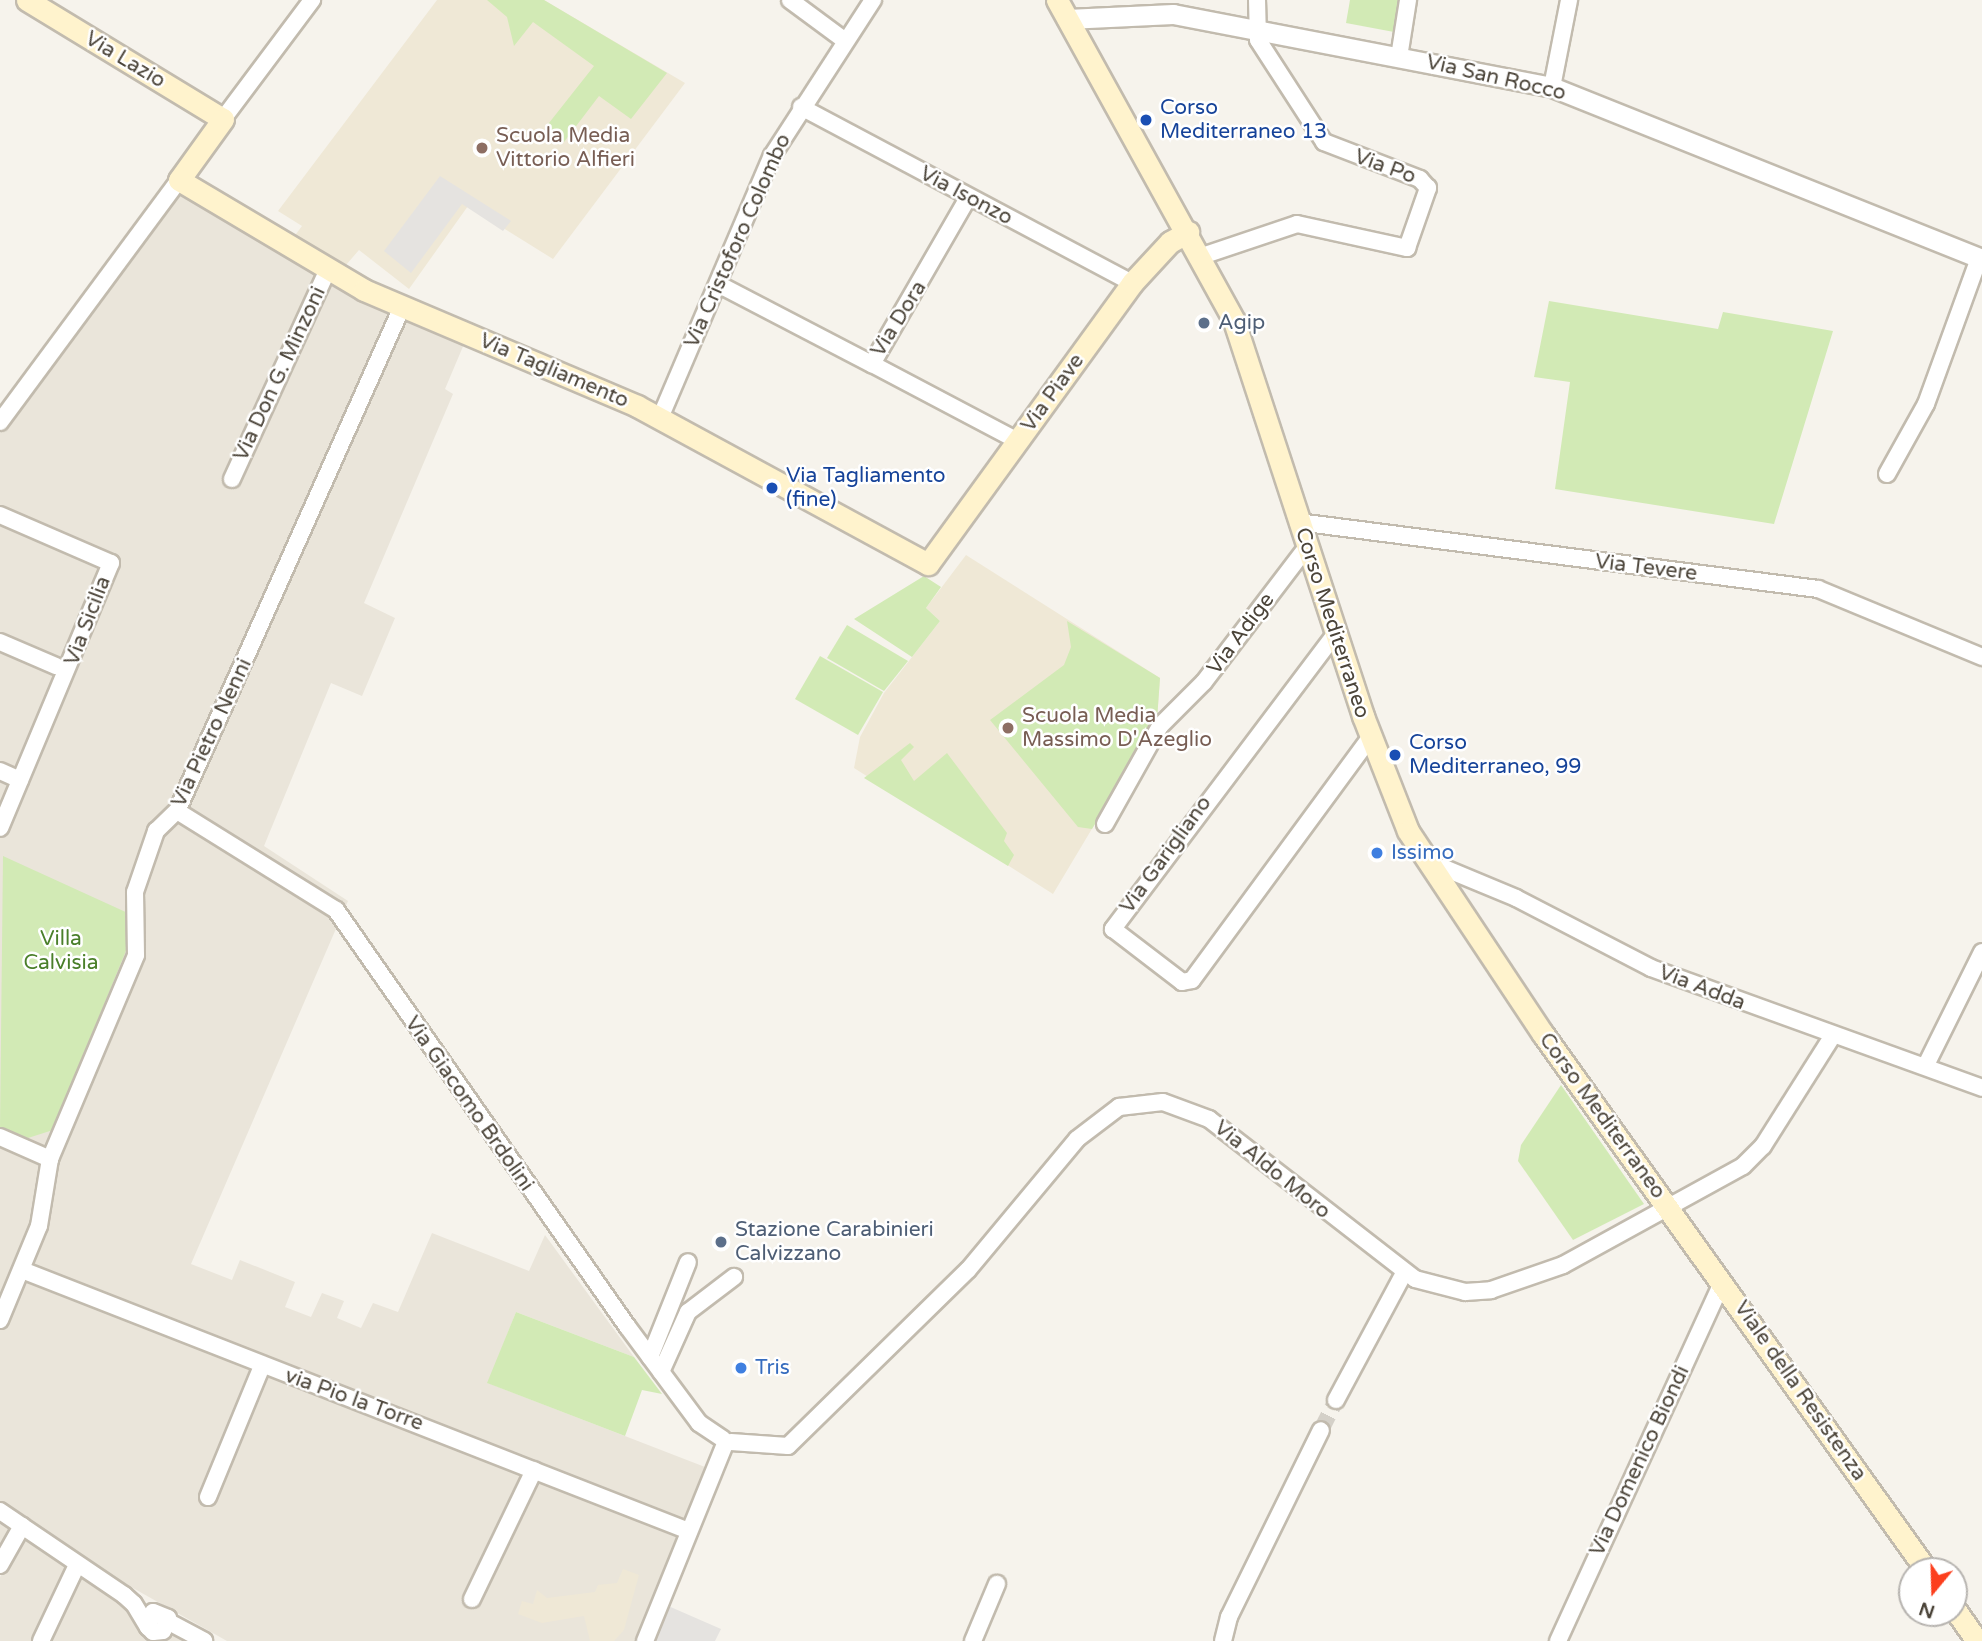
<!DOCTYPE html>
<html>
<head>
<meta charset="utf-8">
<style>
  body { margin:0 }
  #map { position:relative; width:1982px; height:1641px; overflow:hidden; background:#f6f3ec; font-family:"Varela Round",sans-serif }
  div>[style] { position:absolute }
  .residential>* { inset:0; background:#eae5da }
  .education>* { inset:0; background:#efe8d6 }
  .green>* { inset:0; background:#d2eab5 }
  .parking>* { inset:0; background:#e5e3e0 }
  .minor-tunnel>* { height:16px; margin-top:-8px; transform-origin:0; background:repeating-linear-gradient(90deg,#d4d0c8 0 16px,transparent 0 24px) }
  .roads { filter:drop-shadow(2px 0 #c2bbae) drop-shadow(-2px 0 #c2bbae) drop-shadow(0 2px #c2bbae) drop-shadow(0 -2px #c2bbae) }
  .minor>* { height:16px; margin:-8px; padding:0 8px; transform-origin:8px; border-radius:8px; background:#fff }
  .tertiary>* { height:19px; margin:-9.5px; padding:0 9.5px; transform-origin:9.5px; border-radius:9.5px; background:#fff }
  .secondary>* { height:21px; margin:-10.5px; padding:0 10.5px; transform-origin:10.5px; border-radius:10.5px; background:#fff3cd }
  .dots>* { width:19px; height:19px; translate:-50% -50%; box-sizing:border-box; border:4px solid #fff; border-radius:50% }
  span { translate:-50% -50%; white-space:nowrap; text-align:center; line-height:1.15; -webkit-text-stroke:5px #fff; paint-order:stroke }
  .street-label { font-size:21px; color:#4b4439 }
  .transit-label { font-size:21px; color:#164399 }
  .left { translate:0 -50%; text-align:left }
  .education-label { font-size:21px; color:#785e54 }
  .service-label { font-size:21px; color:#4e5e75 }
  .shop-label { font-size:21px; color:#366cbe }
  .park-label { font-size:21px; color:#4a7f2a }
  .north { position:absolute; left:1898px; top:1557px; width:70px; height:70px; box-sizing:border-box; background:#fff; border:2px solid #b7b4b0; border-radius:50%; rotate:199deg; font-size:19px; font-weight:700; line-height:28px; text-align:center; color:#4b4439 }
  .north::after { content:''; display:block; margin:auto; width:24px; height:32px; background:#fc3f1d; clip-path:polygon(50% 0,100% 100%,50% 72%,0 100%) }
</style>
</head>
<body>
<div id="map">
  <div class="residential">
    <div style="clip-path:polygon(180px 182px,467px 337px,445px 389px,453px 394px,364px 603px,395px 618px,362px 696px,331px 683px,264px 846px,348px 901px,191px 1264px,232px 1280px,240px 1260px,295px 1282px,285px 1307px,311px 1317px,322px 1293px,344px 1301px,337px 1318px,361px 1328px,373px 1303px,398px 1312px,432px 1233px,529px 1271px,545px 1235px,634px 1357px,516px 1312px,488px 1383px,705px 1467px,641px 1641px,227px 1641px,117px 1579px,24px 1516px,0 1558px,0 431px)"></div>
    <div style="clip-path:polygon(22px 1537px,97px 1587px,183px 1641px,0 1641px,0 1577px)"></div>
  </div>
  <div class="education">
    <div style="clip-path:polygon(437px 0,544px 0,685px 83px,553px 259px,468px 206px,409px 289px,359px 250px,346px 265px,293px 238px,302px 226px,278px 211px)"></div>
    <div style="clip-path:polygon(966px 555px,1160px 678px,1157px 720px,1053px 894px,854px 768px,860px 737px,884px 693px,940px 621px,926px 608px)"></div>
    <div style="clip-path:polygon(623px 1569px,639px 1575px,624px 1630px,614px 1641px,590px 1641px,584px 1616px,542px 1623px,518px 1614px,522px 1601px,533px 1604px,537px 1590px,547px 1598px,595px 1592px,598px 1585px,617px 1583px)"></div>
  </div>
  <div class="green">
    <div style="clip-path:polygon(487px 0,544px 0,667px 73px,631px 119px,599px 96px,564px 142px,545px 128px,594px 66px,533px 22px,514px 46px,507px 17px)"></div>
    <div style="clip-path:polygon(1350px 0,1399px 0,1394px 32px,1346px 23px)"></div>
    <div style="clip-path:polygon(1549px 301px,1718px 329px,1723px 312px,1833px 331px,1774px 524px,1555px 489px,1570px 382px,1534px 377px)"></div>
    <div style="clip-path:polygon(924px 576px,941px 587px,926px 608px,940px 621px,912px 657px,854px 619px)"></div>
    <div style="clip-path:polygon(1067px 621px,1160px 678px,1157px 720px,1092px 829px,1078px 827px,990px 720px,1064px 665px,1071px 647px)"></div>
    <div style="clip-path:polygon(847px 625px,908px 661px,884px 691px,827px 658px)"></div>
    <div style="clip-path:polygon(820px 656px,883px 692px,858px 735px,795px 699px)"></div>
    <div style="clip-path:polygon(910px 743px,914px 747px,901px 760px,914px 781px,947px 753px,1007px 833px,1004px 841px,1014px 855px,1008px 866px,864px 778px)"></div>
    <div style="clip-path:polygon(3px 856px,130px 914px,132px 936px,53px 1130px,28px 1138px,0 1128px)"></div>
    <div style="clip-path:polygon(1561px 1085px,1644px 1204px,1573px 1240px,1518px 1161px,1521px 1145px)"></div>
    <div style="clip-path:polygon(516px 1312px,634px 1357px,662px 1394px,642px 1390px,625px 1436px,487px 1383px)"></div>
  </div>
  <div class="parking">
    <div style="clip-path:polygon(440px 176px,511px 221px,503px 231px,462px 204px,411px 273px,384px 251px)"></div>
    <div style="clip-path:polygon(666px 1605px,721px 1629px,715px 1641px,653px 1641px)"></div>
  </div>
  <div class="minor-tunnel">
    <div style="left:1321px;top:1430px;width:34px;rotate:-63deg"></div>
  </div>
  <div class="roads">
    <div class="minor">
      <div style="left:790px;top:0;width:67px;rotate:36.5deg"></div>
      <div style="left:1399px;top:57px;width:58px;rotate:-81deg"></div>
      <div style="left:1552px;top:87px;width:89px;rotate:-78.9deg"></div>
      <div style="left:801px;top:107px;width:375px;rotate:28deg"></div>
      <div style="left:223px;top:119px;width:149px;rotate:-53.2deg"></div>
      <div style="left:1202px;top:256px;width:100px;rotate:-18.6deg"></div>
      <div style="left:1297px;top:224px;width:113px;rotate:12.3deg"></div>
      <div style="left:1407px;top:248px;width:64px;rotate:-70.7deg"></div>
      <div style="left:1428px;top:188px;width:12px;rotate:-132deg"></div>
      <div style="left:1420px;top:179px;width:103px;rotate:-158.9deg"></div>
      <div style="left:1324px;top:142px;width:121px;rotate:-122.9deg"></div>
      <div style="left:1258px;top:40px;width:40px;rotate:-91.4deg"></div>
      <div style="left:718px;top:284px;width:174px;rotate:27.5deg"></div>
      <div style="left:872px;top:364px;width:192px;rotate:-60deg"></div>
      <div style="left:872px;top:364px;width:165px;rotate:27.8deg"></div>
      <div style="left:660px;top:418px;width:285px;rotate:-66.9deg"></div>
      <div style="left:772px;top:156px;width:186px;rotate:-57.1deg"></div>
      <div style="left:0;top:422px;width:301px;rotate:-53.5deg"></div>
      <div style="left:1887px;top:474px;width:80px;rotate:-60.9deg"></div>
      <div style="left:1926px;top:404px;width:155px;rotate:-70deg"></div>
      <div style="left:232px;top:479px;width:231px;rotate:-65.4deg"></div>
      <div style="left:0;top:515px;width:121px;rotate:23.4deg"></div>
      <div style="left:111px;top:563px;width:287px;rotate:112.7deg"></div>
      <div style="left:1298px;top:522px;width:524px;rotate:7.34deg"></div>
      <div style="left:1818px;top:589px;width:178px;rotate:22.5deg"></div>
      <div style="left:1336px;top:633px;width:371px;rotate:127deg"></div>
      <div style="left:1113px;top:929px;width:87px;rotate:37.5deg"></div>
      <div style="left:1182px;top:982px;width:10px;rotate:-11deg"></div>
      <div style="left:1192px;top:980px;width:300px;rotate:-53.7deg"></div>
      <div style="left:0;top:642px;width:61px;rotate:23.2deg"></div>
      <div style="left:0;top:771px;width:22px;rotate:24deg"></div>
      <div style="left:177px;top:811px;width:187px;rotate:31.9deg"></div>
      <div style="left:336px;top:910px;width:508px;rotate:55.03deg"></div>
      <div style="left:627px;top:1326px;width:121px;rotate:53.4deg"></div>
      <div style="left:699px;top:1423px;width:29px;rotate:34deg"></div>
      <div style="left:1105px;top:824px;width:112px;rotate:-60.7deg"></div>
      <div style="left:1160px;top:726px;width:62px;rotate:-45deg"></div>
      <div style="left:1204px;top:682px;width:170px;rotate:-52.7deg"></div>
      <div style="left:1432px;top:869px;width:12px;rotate:-5deg"></div>
      <div style="left:1444px;top:868px;width:78px;rotate:22.6deg"></div>
      <div style="left:1516px;top:898px;width:152px;rotate:27.4deg"></div>
      <div style="left:1651px;top:968px;width:352px;rotate:19.9deg"></div>
      <div style="left:1926px;top:1065px;width:126px;rotate:-63.6deg"></div>
      <div style="left:0;top:1137px;width:55px;rotate:23.7deg"></div>
      <div style="left:22px;top:1270px;width:713px;rotate:21.38deg"></div>
      <div style="left:0;top:1320px;width:102px;rotate:-67.5deg"></div>
      <div style="left:39px;top:1226px;width:68px;rotate:-80.7deg"></div>
      <div style="left:50px;top:1159px;width:221px;rotate:-67.1deg"></div>
      <div style="left:136px;top:955px;width:63px;rotate:-90.9deg"></div>
      <div style="left:135px;top:892px;width:65px;rotate:-71deg"></div>
      <div style="left:156px;top:831px;width:29px;rotate:-44deg"></div>
      <div style="left:177px;top:811px;width:552px;rotate:-65.94deg"></div>
      <div style="left:650px;top:1357px;width:102px;rotate:-68.2deg"></div>
      <div style="left:661px;top:1372px;width:66px;rotate:-65.8deg"></div>
      <div style="left:688px;top:1312px;width:58px;rotate:-37.3deg"></div>
      <div style="left:1336px;top:1400px;width:144px;rotate:-61.8deg"></div>
      <div style="left:731px;top:1442px;width:57px;rotate:4deg"></div>
      <div style="left:788px;top:1446px;width:252px;rotate:-44.4deg"></div>
      <div style="left:968px;top:1270px;width:170px;rotate:-50.2deg"></div>
      <div style="left:1077px;top:1139px;width:53px;rotate:-37.3deg"></div>
      <div style="left:1119px;top:1107px;width:44px;rotate:-6.5deg"></div>
      <div style="left:1163px;top:1102px;width:49px;rotate:20.3deg"></div>
      <div style="left:1209px;top:1119px;width:261px;rotate:37.8deg"></div>
      <div style="left:1415px;top:1279px;width:52px;rotate:14.6deg"></div>
      <div style="left:1465px;top:1292px;width:26px;rotate:-4deg"></div>
      <div style="left:1491px;top:1290px;width:76px;rotate:-19.1deg"></div>
      <div style="left:1563px;top:1265px;width:205px;rotate:-28.8deg"></div>
      <div style="left:1743px;top:1166px;width:28px;rotate:-45deg"></div>
      <div style="left:1763px;top:1146px;width:129px;rotate:-57.7deg"></div>
      <div style="left:208px;top:1497px;width:142px;rotate:-67.6deg"></div>
      <div style="left:0;top:1511px;width:150px;rotate:34.1deg"></div>
      <div style="left:124px;top:1595px;width:13px;rotate:42deg"></div>
      <div style="left:134px;top:1604px;width:27px;rotate:59deg"></div>
      <div style="left:148px;top:1627px;width:7px;rotate:45deg"></div>
      <div style="left:153px;top:1632px;width:10px;rotate:-6deg"></div>
      <div style="left:163px;top:1631px;width:14px;rotate:-69deg"></div>
      <div style="left:168px;top:1618px;width:16px;rotate:-158deg"></div>
      <div style="left:153px;top:1612px;width:16px;rotate:108deg"></div>
      <div style="left:0;top:1565px;width:45px;rotate:-60.6deg"></div>
      <div style="left:472px;top:1599px;width:143px;rotate:-64.3deg"></div>
      <div style="left:169px;top:1622px;width:40px;rotate:28deg"></div>
      <div style="left:41px;top:1641px;width:84px;rotate:-64.7deg"></div>
      <div style="left:645px;top:1641px;width:210px;rotate:-67.9deg"></div>
      <div style="left:973px;top:1641px;width:62px;rotate:-67.2deg"></div>
      <div style="left:1223px;top:1641px;width:25px;rotate:-76deg"></div>
      <div style="left:1229px;top:1617px;width:208px;rotate:-63.8deg"></div>
      <div style="left:1558px;top:1641px;width:395px;rotate:-65.4deg"></div>
    </div>
    <div class="tertiary">
      <div style="left:1067px;top:19px;width:106px;rotate:-2.7deg"></div>
      <div style="left:1173px;top:14px;width:386px;rotate:10.9deg"></div>
      <div style="left:1552px;top:87px;width:463px;rotate:21.8deg"></div>
    </div>
    <div class="secondary">
      <div style="left:27px;top:0;width:229px;rotate:31.3deg"></div>
      <div style="left:223px;top:119px;width:75px;rotate:125.8deg"></div>
      <div style="left:179px;top:180px;width:215px;rotate:30.7deg"></div>
      <div style="left:364px;top:290px;width:297px;rotate:23deg"></div>
      <div style="left:637px;top:406px;width:331px;rotate:28.5deg"></div>
      <div style="left:928px;top:564px;width:347px;rotate:-54deg"></div>
      <div style="left:1132px;top:283px;width:56px;rotate:-47.2deg"></div>
      <div style="left:1170px;top:242px;width:21px;rotate:-29deg"></div>
      <div style="left:1057px;top:0;width:367px;rotate:61.1deg"></div>
      <div style="left:1234px;top:321px;width:416px;rotate:71.9deg"></div>
      <div style="left:1363px;top:716px;width:123px;rotate:68.6deg"></div>
      <div style="left:1408px;top:831px;width:244px;rotate:56.4deg"></div>
      <div style="left:1543px;top:1034px;width:660px;rotate:54.43deg"></div>
      <div style="left:1954px;top:1608px;width:40px;rotate:55.1deg"></div>
    </div>
  </div>
  <div class="dots">
    <div style="left:1146px;top:120px;background:#1a4fb4"></div>
    <div style="left:482px;top:148px;background:#8d6e63"></div>
    <div style="left:1204px;top:323px;background:#5c6f8a"></div>
    <div style="left:772px;top:488px;background:#1a4fb4"></div>
    <div style="left:1008px;top:728px;background:#8d6e63"></div>
    <div style="left:1395px;top:755px;background:#1a4fb4"></div>
    <div style="left:1377px;top:853px;background:#3f7fe0"></div>
    <div style="left:721px;top:1242px;background:#5c6f8a"></div>
    <div style="left:741px;top:1368px;background:#3f7fe0"></div>
  </div>
  <div class="street-label">
    <span style="left:125px;top:60px;rotate:31deg">Via Lazio</span>
    <span style="left:1496px;top:78px;rotate:13deg">Via San Rocco</span>
    <span style="left:1385px;top:167px;rotate:20deg">Via Po</span>
    <span style="left:966px;top:196px;rotate:28deg">Via Isonzo</span>
    <span style="left:738px;top:241px;rotate:-66deg">Via Cristoforo Colombo</span>
    <span style="left:899px;top:319px;rotate:-58deg">Via Dora</span>
    <span style="left:554px;top:371px;rotate:23deg">Via Tagliamento</span>
    <span style="left:280px;top:374px;rotate:-65deg">Via Don G. Minzoni</span>
    <span style="left:1053px;top:393px;rotate:-54deg">Via Piave</span>
    <span style="left:1646px;top:568px;rotate:7deg">Via Tevere</span>
    <span style="left:88px;top:621px;rotate:-69deg">Via Sicilia</span>
    <span style="left:1332px;top:623px;rotate:72deg">Corso Mediterraneo</span>
    <span style="left:1241px;top:634px;rotate:-53deg">Via Adige</span>
    <span style="left:212px;top:733px;rotate:-65deg">Via Pietro Nenni</span>
    <span style="left:1166px;top:855px;rotate:-54deg">Via Garigliano</span>
    <span style="left:1702px;top:988px;rotate:21deg">Via Adda</span>
    <span style="left:469px;top:1104px;rotate:55deg">Via Giacomo Brdolini</span>
    <span style="left:1602px;top:1116px;rotate:54deg">Corso Mediterraneo</span>
    <span style="left:1272px;top:1170px;rotate:39deg">Via Aldo Moro</span>
    <span style="left:1800px;top:1391px;rotate:55deg">Viale della Resistenza</span>
    <span style="left:354px;top:1400px;rotate:20deg">via Pio la Torre</span>
    <span style="left:1640px;top:1461px;rotate:-65deg">Via Domenico Biondi</span>
  </div>
  <div class="transit-label">
    <span class="left" style="left:1160px;top:120px">Corso<br>Mediterraneo 13</span>
    <span class="left" style="left:786px;top:488px">Via Tagliamento<br>(fine)</span>
    <span class="left" style="left:1409px;top:755px">Corso<br>Mediterraneo, 99</span>
  </div>
  <div class="education-label">
    <span class="left" style="left:496px;top:148px">Scuola Media<br>Vittorio Alfieri</span>
    <span class="left" style="left:1022px;top:728px">Scuola Media<br>Massimo D'Azeglio</span>
  </div>
  <div class="service-label">
    <span class="left" style="left:1218px;top:323px">Agip</span>
    <span class="left" style="left:735px;top:1242px">Stazione Carabinieri<br>Calvizzano</span>
  </div>
  <div class="shop-label">
    <span class="left" style="left:1391px;top:853px">Issimo</span>
    <span class="left" style="left:755px;top:1368px">Tris</span>
  </div>
  <div class="park-label">
    <span style="left:61px;top:951px">Villa<br>Calvisia</span>
  </div>
  <div class="north">N</div>
</div>
</body>
</html>
